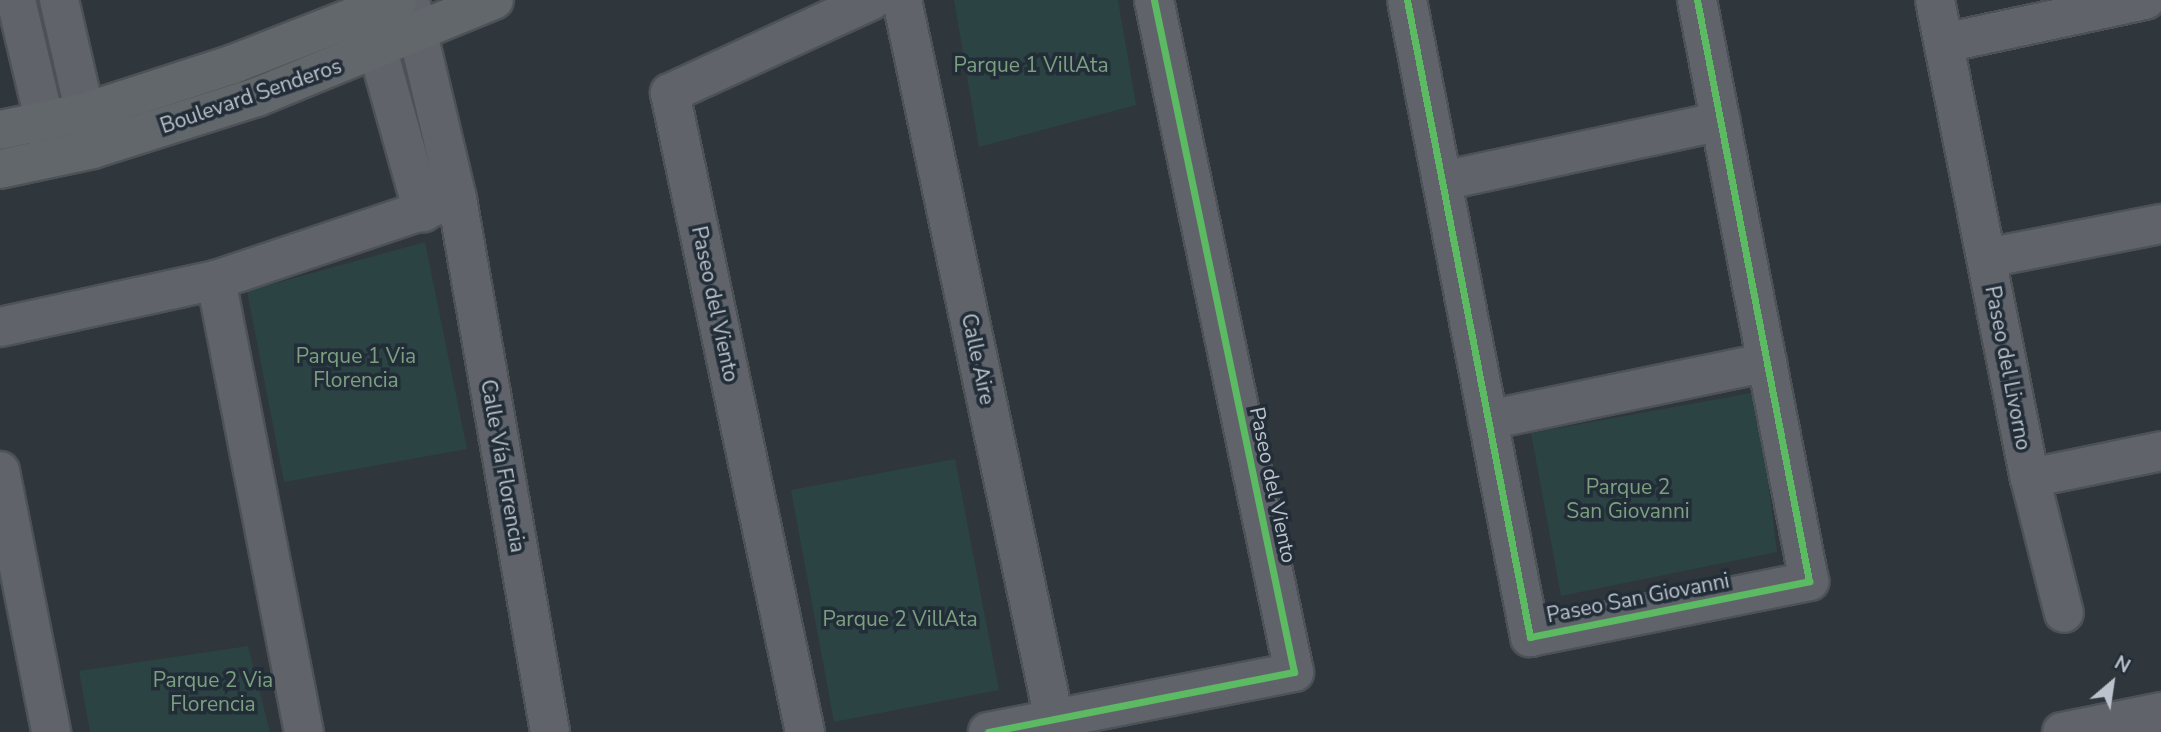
<!DOCTYPE html>
<html>
<head>
<meta charset="utf-8">
<style>
  body { margin:0 }
  #map { position:relative; width:2161px; height:732px; overflow:hidden; background:#2f363c; font-family:"Nunito Sans",sans-serif }
  div>[style] { position:absolute }
  .green>* { inset:0; background:#2c4343 }
  .roads { filter:drop-shadow(2px 0 #4d5257) drop-shadow(-2px 0 #4d5257) drop-shadow(0 2px #4d5257) drop-shadow(0 -2px #4d5257) }
  .minor>* { height:38px; margin:-19px; padding:0 19px; transform-origin:19px; border-radius:19px; background:#60646a }
  .major>* { height:38px; margin:-19px; padding:0 19px; transform-origin:19px; border-radius:19px; background:#62676c }
  .cycleway>* { height:7px; margin:-3.5px; padding:0 3.5px; transform-origin:3.5px; border-radius:3.5px; background:#5cba63 }
  span { translate:-50% -50%; white-space:nowrap; text-align:center; line-height:1.15; -webkit-text-stroke:7px #222d38; paint-order:stroke }
  .park-label { font-size:21px; color:#7ba080 }
  .street-label { font-size:21px; color:#bbc3cc }
  .north { position:absolute; left:2077px; top:648px; width:70px; height:70px; -webkit-text-stroke:5px #222d38; paint-order:stroke; rotate:29deg; font-size:19px; font-weight:700; line-height:28px; text-align:center; color:#bbc3cc }
  .north::after { content:''; display:block; margin:auto; width:24px; height:32px; background:#bbc3cc; clip-path:polygon(50% 0,100% 100%,50% 72%,0 100%) }
</style>
</head>
<body>
<div id="map">
  <div class="green">
    <div style="clip-path:polygon(954px 0,1118px 0,1136px 105px,979px 147px)"></div>
    <div style="clip-path:polygon(425px 242px,467px 449px,284px 482px,247px 291px)"></div>
    <div style="clip-path:polygon(1757px 392px,1777px 552px,1561px 596px,1531px 433px)"></div>
    <div style="clip-path:polygon(955px 459px,999px 690px,834px 722px,791px 490px)"></div>
    <div style="clip-path:polygon(248px 646px,270px 732px,90px 732px,79px 671px)"></div>
  </div>
  <div class="roads">
    <div class="minor">
      <div style="left:16px;top:0;width:156px;rotate:76.7deg"></div>
      <div style="left:59px;top:0;width:148px;rotate:77.1deg"></div>
      <div style="left:410px;top:0;width:204px;rotate:76.7deg"></div>
      <div style="left:457px;top:199px;width:541px;rotate:80.1deg"></div>
      <div style="left:902px;top:0;width:735px;rotate:78.06deg"></div>
      <div style="left:1407px;top:0;width:649px;rotate:79.07deg"></div>
      <div style="left:1530px;top:637px;width:285px;rotate:-11.3deg"></div>
      <div style="left:1809px;top:581px;width:592px;rotate:-100.91deg"></div>
      <div style="left:1935px;top:0;width:487px;rotate:78.8deg"></div>
      <div style="left:2030px;top:478px;width:134px;rotate:-11.6deg"></div>
      <div style="left:368px;top:15px;width:205px;rotate:74.4deg"></div>
      <div style="left:1944px;top:43px;width:206px;rotate:-12.1deg"></div>
      <div style="left:1442px;top:181px;width:285px;rotate:-12.1deg"></div>
      <div style="left:1987px;top:258px;width:177px;rotate:-11.1deg"></div>
      <div style="left:216px;top:280px;width:460px;rotate:79deg"></div>
      <div style="left:0;top:327px;width:221px;rotate:-12.3deg"></div>
      <div style="left:216px;top:280px;width:254px;rotate:-18.6deg"></div>
      <div style="left:1488px;top:420px;width:285px;rotate:-11.7deg"></div>
      <div style="left:0;top:471px;width:266px;rotate:78.9deg"></div>
      <div style="left:2030px;top:478px;width:139px;rotate:75.9deg"></div>
      <div style="left:805px;top:732px;width:653px;rotate:-101.93deg"></div>
      <div style="left:670px;top:93px;width:222px;rotate:-24.7deg"></div>
      <div style="left:988px;top:732px;width:312px;rotate:-11.1deg"></div>
      <div style="left:1294px;top:672px;width:686px;rotate:-101.77deg"></div>
      <div style="left:2062px;top:732px;width:101px;rotate:-11.4deg"></div>
    </div>
    <div class="major">
      <div style="left:0;top:130px;width:88px;rotate:-11.8deg"></div>
      <div style="left:86px;top:112px;width:152px;rotate:-18deg"></div>
      <div style="left:231px;top:65px;width:178px;rotate:-21.4deg"></div>
      <div style="left:0;top:169px;width:95px;rotate:-12.1deg"></div>
      <div style="left:93px;top:149px;width:172px;rotate:-17.6deg"></div>
      <div style="left:257px;top:97px;width:256px;rotate:-22.3deg"></div>
    </div>
  </div>
  <div class="cycleway">
    <div style="left:1407px;top:0;width:649px;rotate:79.07deg"></div>
    <div style="left:1530px;top:637px;width:285px;rotate:-11.3deg"></div>
    <div style="left:1809px;top:581px;width:592px;rotate:-100.91deg"></div>
    <div style="left:988px;top:732px;width:312px;rotate:-11.1deg"></div>
    <div style="left:1294px;top:672px;width:686px;rotate:-101.77deg"></div>
  </div>
  <div class="park-label">
    <span style="left:1031px;top:65px">Parque 1 VillAta</span>
    <span style="left:356px;top:368px">Parque 1 Via<br>Florencia</span>
    <span style="left:1628px;top:499px">Parque 2<br>San Giovanni</span>
    <span style="left:900px;top:619px">Parque 2 VillAta</span>
    <span style="left:213px;top:692px">Parque 2 Via<br>Florencia</span>
  </div>
  <div class="street-label">
    <span style="left:251px;top:96px;rotate:-19deg">Boulevard Senderos</span>
    <span style="left:715px;top:304px;rotate:78deg">Paseo del Viento</span>
    <span style="left:978px;top:359px;rotate:78deg">Calle Aire</span>
    <span style="left:2008px;top:368px;rotate:79deg">Paseo del Livorno</span>
    <span style="left:503px;top:466px;rotate:80deg">Calle Vía Florencia</span>
    <span style="left:1273px;top:485px;rotate:78deg">Paseo del Viento</span>
    <span style="left:1638px;top:598px;rotate:-11deg">Paseo San Giovanni</span>
  </div>
  <div class="north">N</div>
</div>
</body>
</html>
